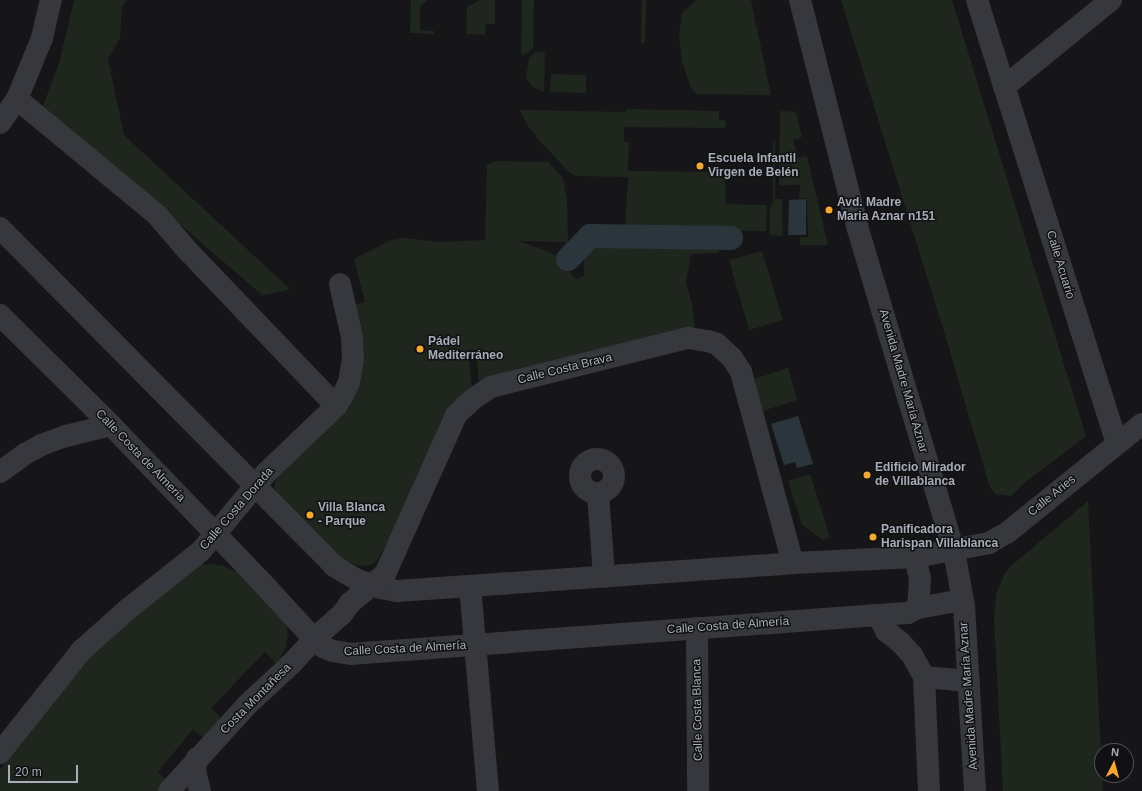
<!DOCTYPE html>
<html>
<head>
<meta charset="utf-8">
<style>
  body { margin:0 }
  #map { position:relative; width:1142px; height:791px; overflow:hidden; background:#161618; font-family:Arial,sans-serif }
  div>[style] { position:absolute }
  .green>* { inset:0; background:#1e261e }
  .water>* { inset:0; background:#2b363c }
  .canal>* { height:24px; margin:-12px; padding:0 12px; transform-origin:12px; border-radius:12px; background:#2b363c }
  .minor>* { height:22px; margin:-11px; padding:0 11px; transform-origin:11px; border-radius:11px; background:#37383d }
  .minor>.ring { margin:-11px; padding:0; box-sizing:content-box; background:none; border:22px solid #37383d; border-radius:50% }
  .dots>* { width:11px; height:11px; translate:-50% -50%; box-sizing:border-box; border:2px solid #111113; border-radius:50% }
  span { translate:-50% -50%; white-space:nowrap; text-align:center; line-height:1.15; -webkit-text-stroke:3px #111113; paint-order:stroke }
  .poi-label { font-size:12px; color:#a7adb8; font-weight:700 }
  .left { translate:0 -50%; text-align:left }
  .street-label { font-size:12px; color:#a7adb8 }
  .north { position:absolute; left:1094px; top:743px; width:40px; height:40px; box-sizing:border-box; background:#111113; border:1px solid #4d4f55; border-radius:50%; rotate:6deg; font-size:11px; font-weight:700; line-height:16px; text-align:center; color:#a7adb8 }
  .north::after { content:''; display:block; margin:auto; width:14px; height:18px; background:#f8a92d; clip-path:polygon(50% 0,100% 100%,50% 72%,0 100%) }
  .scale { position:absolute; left:8px; top:765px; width:70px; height:18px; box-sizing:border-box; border:2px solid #a7adb8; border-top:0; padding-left:5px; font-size:12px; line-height:14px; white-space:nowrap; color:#a7adb8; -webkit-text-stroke:3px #111113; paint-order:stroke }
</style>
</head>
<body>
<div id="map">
  <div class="green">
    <div style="clip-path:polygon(74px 0,127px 0,122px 7px,120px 38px,108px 59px,124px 135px,290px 289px,284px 291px,262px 295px,43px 106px,59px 63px)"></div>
    <div style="clip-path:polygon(411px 0,428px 0,420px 7px,420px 30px,434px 31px,434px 34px,410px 33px)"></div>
    <div style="clip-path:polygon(480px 0,495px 0,495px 24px,486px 24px,485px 35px,466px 34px,467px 7px)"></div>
    <div style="clip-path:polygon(522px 0,534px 0,533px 48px,526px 54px,521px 54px)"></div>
    <div style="clip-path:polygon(642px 0,646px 0,645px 43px,641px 43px)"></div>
    <div style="clip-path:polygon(697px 0,751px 0,771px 95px,696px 94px,690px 86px,682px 61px,679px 37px,682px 13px)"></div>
    <div style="clip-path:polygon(841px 0,952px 0,1086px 436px,1027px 481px,1011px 496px,996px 494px,990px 488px,946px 338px)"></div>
    <div style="clip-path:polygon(541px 51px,545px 53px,544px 92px,533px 87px,526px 78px,529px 58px,535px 52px)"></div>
    <div style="clip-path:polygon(551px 74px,586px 75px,586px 93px,550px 92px)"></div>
    <div style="clip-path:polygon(626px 109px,719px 111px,719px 120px,726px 121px,725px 128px,624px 127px,624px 142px,629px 142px,628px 171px,725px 172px,726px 204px,767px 205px,766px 231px,625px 229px,628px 177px,576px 176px,569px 172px,539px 140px,528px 126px,520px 110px,625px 112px)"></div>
    <div style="clip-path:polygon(780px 111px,796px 112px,802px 137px,793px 140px,798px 158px,807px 156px,828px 245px,800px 245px,800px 237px,808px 237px,807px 198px,799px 198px,800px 185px,779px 185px)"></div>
    <div style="clip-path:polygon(773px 142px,775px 142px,775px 199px,782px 199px,783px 236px,770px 235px,770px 205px,773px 205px)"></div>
    <div style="clip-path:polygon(496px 161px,548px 162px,563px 178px,567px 200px,568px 242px,518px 241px,547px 251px,558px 257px,575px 279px,584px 276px,584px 250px,592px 242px,720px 244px,719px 253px,691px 254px,686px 283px,692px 303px,695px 328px,479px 384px,476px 353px,469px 357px,472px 389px,378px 559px,373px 564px,367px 566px,356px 565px,347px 561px,343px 563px,278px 498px,275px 490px,275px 483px,278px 474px,359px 385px,362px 366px,352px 306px,365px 302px,354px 259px,391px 240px,404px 238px,440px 242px,485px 240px,487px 165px)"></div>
    <div style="clip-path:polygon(762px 251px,783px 320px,749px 330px,729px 260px)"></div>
    <div style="clip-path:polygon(788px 368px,797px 400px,763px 411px,754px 379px)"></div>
    <div style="clip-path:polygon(810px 474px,830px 537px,823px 540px,802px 525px,788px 481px)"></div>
    <div style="clip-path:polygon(1088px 501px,1103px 791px,1003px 791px,994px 620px,996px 594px,1005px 573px,1012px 565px)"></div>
    <div style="clip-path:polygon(211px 564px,224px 566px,234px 571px,244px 572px,285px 621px,288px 632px,286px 647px,278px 662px,275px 663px,265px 652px,211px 708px,222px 719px,204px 738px,193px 729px,158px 772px,168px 782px,160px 791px,0 791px,0 770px,77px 670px,124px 625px,200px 565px)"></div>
  </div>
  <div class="water">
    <div style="clip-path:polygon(806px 199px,806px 235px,788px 235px,789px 200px)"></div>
    <div style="clip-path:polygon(798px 416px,813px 464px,797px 468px,795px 462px,784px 465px,771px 424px)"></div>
  </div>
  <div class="canal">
    <div style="left:568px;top:259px;width:32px;rotate:-46deg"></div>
    <div style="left:590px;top:236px;width:141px;rotate:0.8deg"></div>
  </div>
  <div class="minor">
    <div style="left:800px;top:0;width:233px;rotate:75.8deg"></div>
    <div style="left:857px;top:226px;width:339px;rotate:73.4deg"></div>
    <div style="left:954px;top:551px;width:56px;rotate:79.7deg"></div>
    <div style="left:964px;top:606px;width:185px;rotate:86.6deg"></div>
    <div style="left:977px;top:0;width:465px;rotate:72.5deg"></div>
    <div style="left:1004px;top:87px;width:138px;rotate:-39.1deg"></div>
    <div style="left:17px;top:99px;width:182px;rotate:39.6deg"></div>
    <div style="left:157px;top:215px;width:46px;rotate:49.4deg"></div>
    <div style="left:187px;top:250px;width:216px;rotate:46.3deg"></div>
    <div style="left:0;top:123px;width:29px;rotate:-55deg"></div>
    <div style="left:17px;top:99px;width:66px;rotate:-67.7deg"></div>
    <div style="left:42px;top:38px;width:39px;rotate:-77deg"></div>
    <div style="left:0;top:228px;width:475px;rotate:45.3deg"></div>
    <div style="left:334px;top:566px;width:27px;rotate:31deg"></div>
    <div style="left:357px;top:580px;width:25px;rotate:18deg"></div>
    <div style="left:381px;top:588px;width:16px;rotate:11deg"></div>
    <div style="left:397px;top:591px;width:397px;rotate:-4deg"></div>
    <div style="left:793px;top:563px;width:122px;rotate:-2.8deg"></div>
    <div style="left:915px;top:557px;width:75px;rotate:-10.7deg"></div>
    <div style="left:989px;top:543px;width:22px;rotate:-30deg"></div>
    <div style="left:1008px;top:532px;width:172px;rotate:-38.9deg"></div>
    <div style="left:0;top:315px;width:156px;rotate:44.7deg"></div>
    <div style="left:111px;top:425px;width:227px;rotate:46.2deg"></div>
    <div style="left:268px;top:589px;width:68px;rotate:47.4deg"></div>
    <div style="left:314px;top:639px;width:12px;rotate:42deg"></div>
    <div style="left:323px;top:647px;width:11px;rotate:22deg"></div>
    <div style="left:333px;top:651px;width:17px;rotate:10deg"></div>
    <div style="left:350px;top:654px;width:529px;rotate:-4.22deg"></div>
    <div style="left:878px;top:615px;width:18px;rotate:63deg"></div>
    <div style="left:886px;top:631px;width:18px;rotate:38deg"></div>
    <div style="left:900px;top:642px;width:18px;rotate:47deg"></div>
    <div style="left:912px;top:655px;width:25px;rotate:61deg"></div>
    <div style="left:924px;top:677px;width:45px;rotate:5.1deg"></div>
    <div class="ring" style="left:580px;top:459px;width:12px;height:12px"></div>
    <div style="left:0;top:472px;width:31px;rotate:-36deg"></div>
    <div style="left:25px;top:454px;width:18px;rotate:-29deg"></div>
    <div style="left:41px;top:445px;width:27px;rotate:-20deg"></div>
    <div style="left:66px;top:436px;width:46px;rotate:-13.7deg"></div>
    <div style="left:598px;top:493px;width:84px;rotate:85.9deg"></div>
    <div style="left:915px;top:557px;width:23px;rotate:77deg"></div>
    <div style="left:920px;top:579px;width:29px;rotate:94deg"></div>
    <div style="left:470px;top:586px;width:206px;rotate:85deg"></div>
    <div style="left:878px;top:615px;width:30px;rotate:-4deg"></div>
    <div style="left:908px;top:613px;width:11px;rotate:-27deg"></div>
    <div style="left:918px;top:608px;width:45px;rotate:-10.3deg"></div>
    <div style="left:697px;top:628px;width:163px;rotate:89.6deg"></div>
    <div style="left:924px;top:677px;width:114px;rotate:87.5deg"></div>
    <div style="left:0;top:753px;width:132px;rotate:-51.5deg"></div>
    <div style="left:82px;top:650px;width:62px;rotate:-41.7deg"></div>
    <div style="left:128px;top:609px;width:93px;rotate:-38.5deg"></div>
    <div style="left:201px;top:551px;width:102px;rotate:-50.2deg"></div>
    <div style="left:266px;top:473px;width:97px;rotate:-43.7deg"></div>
    <div style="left:336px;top:406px;width:13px;rotate:-58deg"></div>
    <div style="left:343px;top:395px;width:14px;rotate:-65deg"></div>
    <div style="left:349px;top:382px;width:23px;rotate:-80deg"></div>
    <div style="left:353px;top:359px;width:22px;rotate:-93deg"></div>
    <div style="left:352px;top:337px;width:54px;rotate:-102.8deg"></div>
    <div style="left:197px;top:758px;width:13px;rotate:99deg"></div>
    <div style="left:195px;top:771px;width:21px;rotate:76deg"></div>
    <div style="left:169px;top:791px;width:116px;rotate:-47.8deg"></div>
    <div style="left:247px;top:705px;width:60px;rotate:-43deg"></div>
    <div style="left:291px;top:664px;width:34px;rotate:-47deg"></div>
    <div style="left:314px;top:639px;width:38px;rotate:-42deg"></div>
    <div style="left:342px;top:614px;width:14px;rotate:-54deg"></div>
    <div style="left:350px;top:603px;width:45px;rotate:-39.6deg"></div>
    <div style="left:385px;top:574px;width:174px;rotate:-65.9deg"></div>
    <div style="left:456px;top:415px;width:23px;rotate:-43deg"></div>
    <div style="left:473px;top:399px;width:22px;rotate:-34deg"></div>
    <div style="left:491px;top:387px;width:203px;rotate:-14deg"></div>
    <div style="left:688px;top:338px;width:20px;rotate:9deg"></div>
    <div style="left:708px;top:341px;width:9px;rotate:18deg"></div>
    <div style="left:717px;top:344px;width:21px;rotate:43deg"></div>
    <div style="left:732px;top:358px;width:17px;rotate:57deg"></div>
    <div style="left:741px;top:372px;width:198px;rotate:74.8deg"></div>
  </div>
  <div class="dots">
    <div style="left:700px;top:166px;background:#f8a92d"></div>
    <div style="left:829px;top:210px;background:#f8a92d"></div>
    <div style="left:420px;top:349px;background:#f8a92d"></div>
    <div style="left:867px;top:475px;background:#f8a92d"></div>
    <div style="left:310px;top:515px;background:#f8a92d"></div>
    <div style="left:873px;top:537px;background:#f8a92d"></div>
  </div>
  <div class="poi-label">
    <span class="left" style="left:708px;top:166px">Escuela Infantil<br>Virgen de Belén</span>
    <span class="left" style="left:837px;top:210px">Avd. Madre<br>Maria Aznar n151</span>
    <span class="left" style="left:428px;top:349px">Pádel<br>Mediterráneo</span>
    <span class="left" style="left:875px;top:475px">Edificio Mirador<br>de Villablanca</span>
    <span class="left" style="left:318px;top:515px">Villa Blanca<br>- Parque</span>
    <span class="left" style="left:881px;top:537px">Panificadora<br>Harispan Villablanca</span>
  </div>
  <div class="street-label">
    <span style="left:1060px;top:265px;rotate:73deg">Calle Acuario</span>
    <span style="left:565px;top:369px;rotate:-14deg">Calle Costa Brava</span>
    <span style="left:903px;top:381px;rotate:74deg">Avenida Madre María Aznar</span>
    <span style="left:140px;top:456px;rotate:46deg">Calle Costa de Almería</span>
    <span style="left:1052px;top:496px;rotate:-39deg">Calle Aries</span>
    <span style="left:237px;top:509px;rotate:-49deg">Calle Costa Dorada</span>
    <span style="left:728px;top:626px;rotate:-4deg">Calle Costa de Almería</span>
    <span style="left:405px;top:649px;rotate:-3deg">Calle Costa de Almería</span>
    <span style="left:969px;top:696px;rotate:-94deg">Avenida Madre María Aznar</span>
    <span style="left:256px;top:699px;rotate:-45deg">Costa Montañesa</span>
    <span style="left:698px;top:710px;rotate:-91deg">Calle Costa Blanca</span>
  </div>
  <div class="north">N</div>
  <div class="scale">20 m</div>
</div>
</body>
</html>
